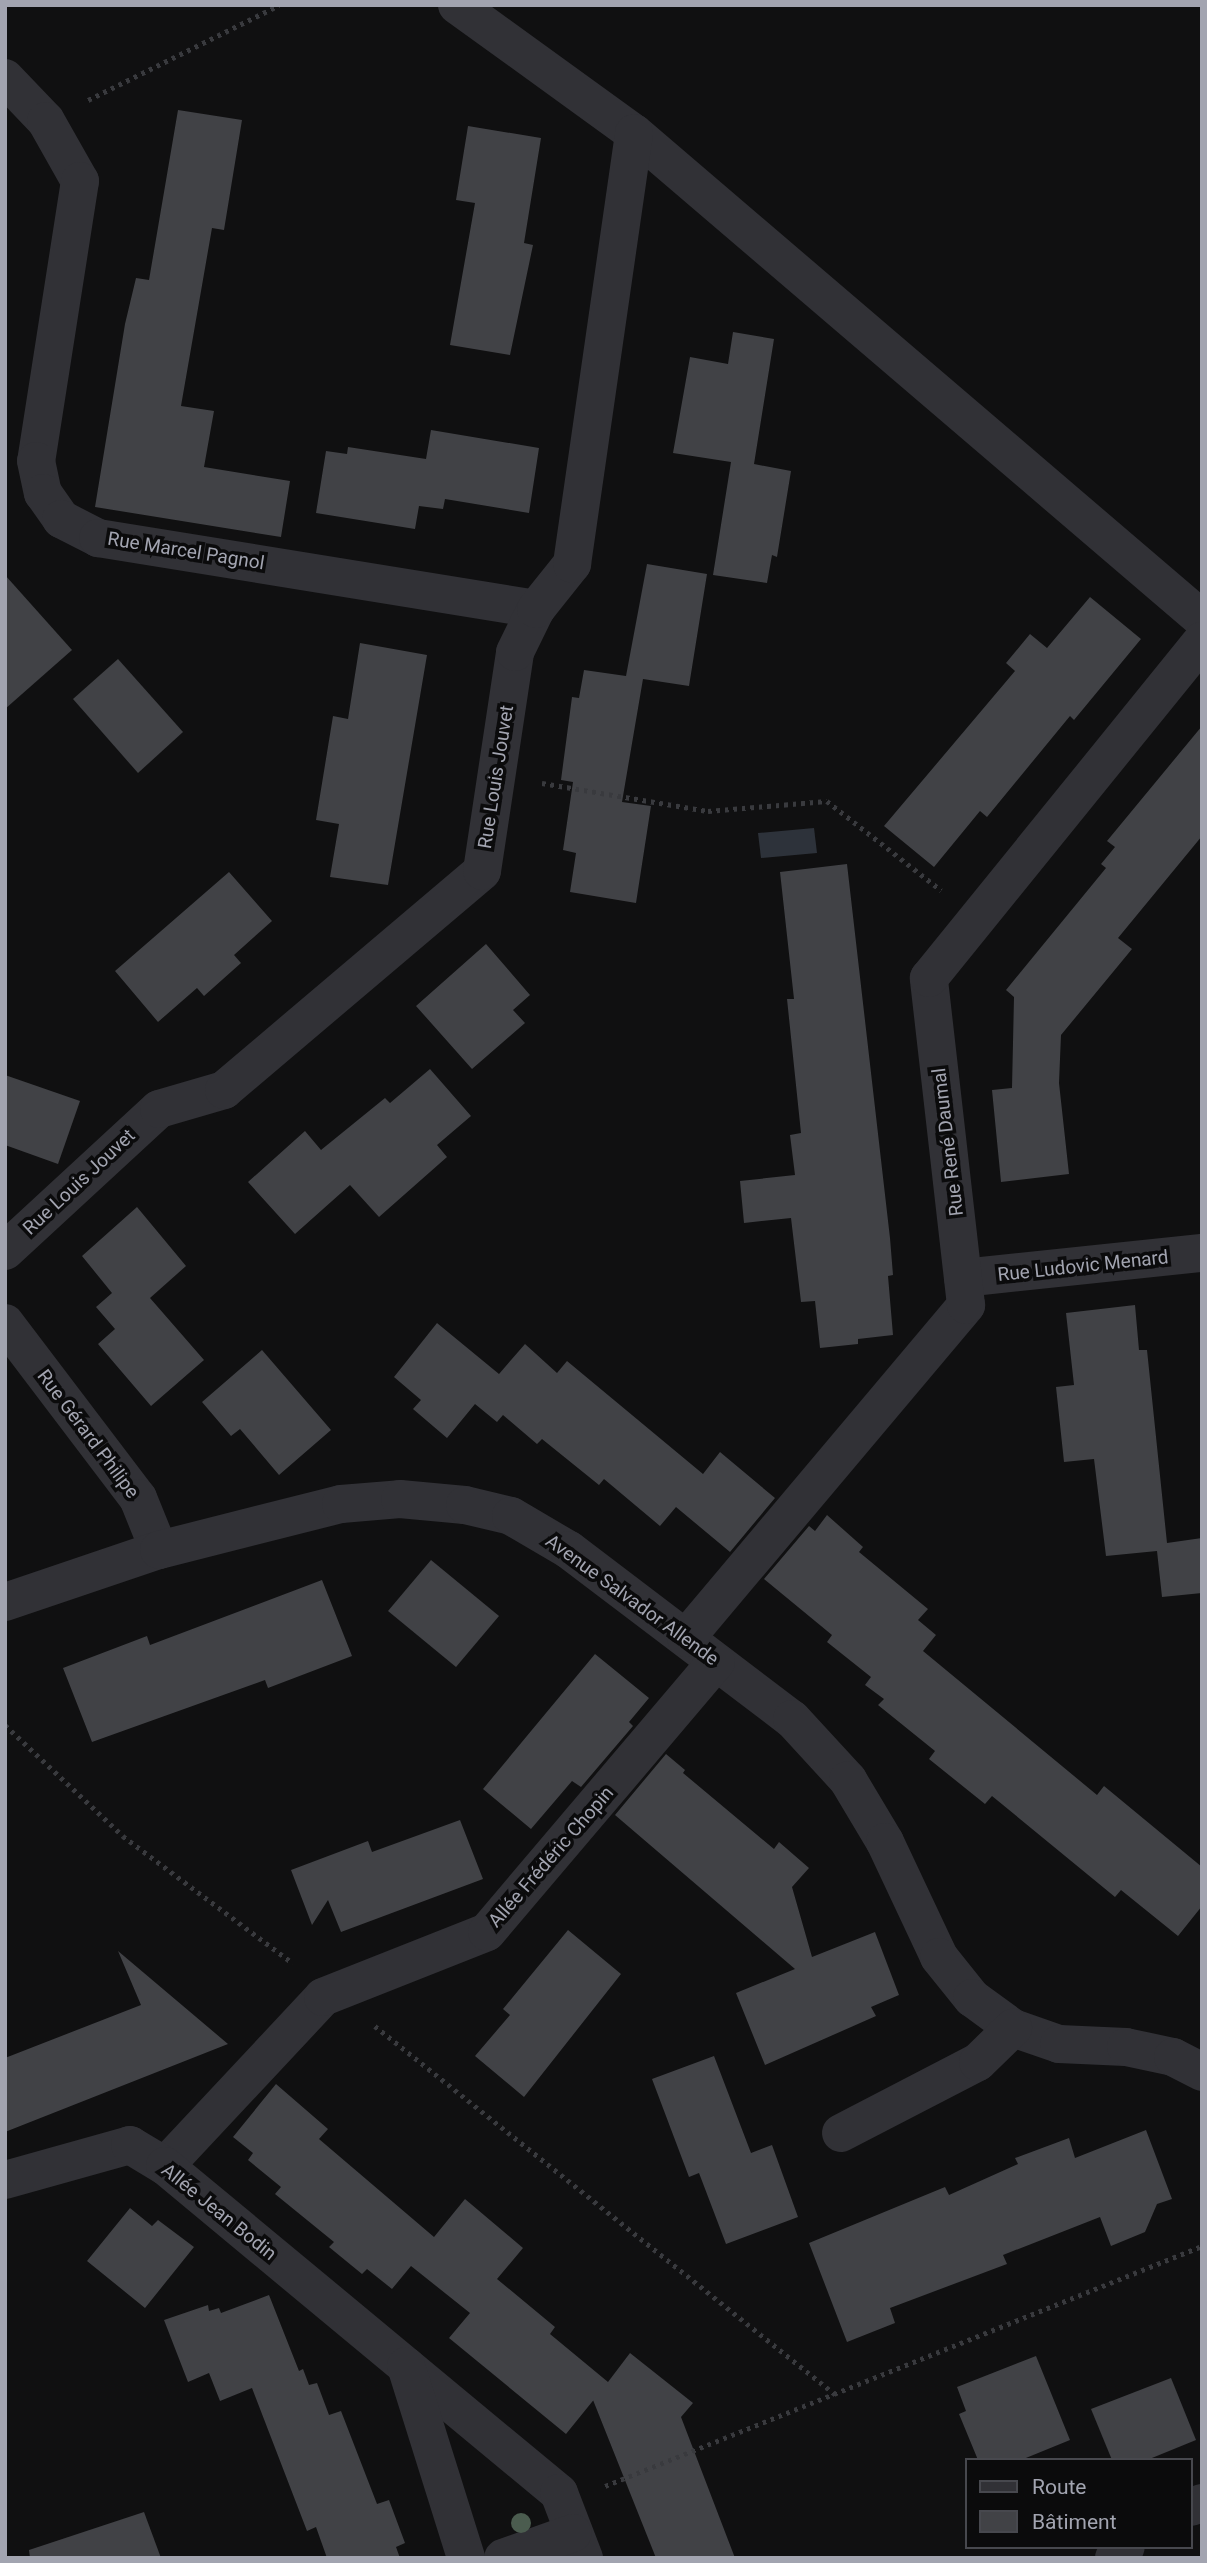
<!DOCTYPE html>
<html>
<head>
<meta charset="utf-8">
<style>
  body { margin:0 }
  #map { position:relative; width:1207px; height:2563px; overflow:hidden; background:#101011; font-family:Roboto,sans-serif }
  div>[style] { position:absolute }
  .water>* { inset:0; background:#2d323a }
  .building>* { inset:0; background:#414246 }
  .path>* { height:4.5px; margin-top:-2.25px; transform-origin:0; background:repeating-linear-gradient(90deg,#393a3e 0 3.5px,transparent 0 8.5px) }
  .minor>* { height:38px; margin:-19px; padding:0 19px; transform-origin:19px; border-radius:19px; background:#313136 }
  .trees>* { width:20px; height:20px; margin:-10px; border-radius:50%; background:#4b5c4f }
  span { translate:-50% -50%; white-space:nowrap; text-align:center; line-height:1.15; -webkit-text-stroke:7px #0b0b0c; paint-order:stroke }
  .street-label { font-size:19px; color:#a2a4b0 }
  .frame { position:absolute; inset:0; border:7px solid #a2a4b0; pointer-events:none }
  .legend { position:absolute; left:965px; top:2458px; width:228px; height:91px; box-sizing:border-box; background:#0b0b0c; border:2px solid #47484e; margin:0; padding:9px 12px; list-style:none; font-size:21px; color:#a2a4b0 }
  .legend li { display:flex; align-items:center; gap:14px; height:35px }
  .legend b { width:35px; border:2px solid #47484e }
</style>
</head>
<body>
<div id="map">
  <div class="water">
    <div style="clip-path:polygon(814px 828px,817px 853px,761px 858px,758px 833px)"></div>
  </div>
  <div class="building">
    <div style="clip-path:polygon(178px 110px,242px 120px,224px 230px,212px 228px,181px 406px,214px 411px,204px 467px,290px 481px,281px 537px,95px 507px,125px 324px,136px 278px,149px 280px)"></div>
    <div style="clip-path:polygon(468px 126px,541px 138px,524px 243px,533px 245px,510px 355px,450px 345px,475px 203px,456px 200px)"></div>
    <div style="clip-path:polygon(733px 332px,774px 339px,754px 464px,791px 471px,777px 557px,772px 555px,767px 583px,713px 575px,731px 462px,673px 453px,690px 357px,728px 364px)"></div>
    <div style="clip-path:polygon(431px 430px,539px 448px,529px 513px,445px 499px,443px 509px,419px 506px,415px 529px,316px 513px,326px 451px,347px 454px,348px 447px,426px 459px)"></div>
    <div style="clip-path:polygon(647px 564px,707px 574px,689px 686px,643px 679px,622px 802px,651px 806px,636px 903px,570px 892px,576px 853px,563px 850px,573px 782px,561px 780px,572px 697px,579px 698px,584px 670px,626px 676px)"></div>
    <div style="clip-path:polygon(5px 575px,72px 650px,5px 709px)"></div>
    <div style="clip-path:polygon(1090px 597px,1141px 639px,1074px 720px,1070px 716px,987px 817px,980px 811px,934px 867px,884px 826px,1015px 671px,1006px 663px,1030px 634px,1047px 648px)"></div>
    <div style="clip-path:polygon(360px 643px,427px 655px,388px 885px,330px 877px,339px 824px,316px 820px,333px 716px,348px 719px)"></div>
    <div style="clip-path:polygon(118px 659px,183px 732px,138px 773px,73px 699px)"></div>
    <div style="clip-path:polygon(1202px 726px,1202px 836px,1118px 938px,1132px 949px,1061px 1035px,1059px 1083px,1069px 1174px,1001px 1182px,992px 1090px,1012px 1088px,1014px 997px,1006px 990px,1106px 868px,1101px 864px,1115px 847px,1107px 841px)"></div>
    <div style="clip-path:polygon(847px 864px,890px 1238px,893px 1275px,888px 1276px,893px 1335px,858px 1339px,858px 1344px,820px 1348px,815px 1301px,801px 1302px,791px 1218px,744px 1223px,740px 1181px,795px 1175px,790px 1135px,801px 1133px,787px 999px,794px 999px,780px 872px)"></div>
    <div style="clip-path:polygon(229px 872px,272px 921px,234px 955px,241px 963px,204px 996px,197px 988px,158px 1022px,115px 971px)"></div>
    <div style="clip-path:polygon(486px 944px,530px 995px,513px 1010px,525px 1023px,472px 1069px,416px 1006px)"></div>
    <div style="clip-path:polygon(430px 1069px,471px 1116px,437px 1145px,447px 1157px,379px 1217px,350px 1185px,295px 1234px,248px 1182px,305px 1131px,321px 1150px,385px 1098px,390px 1103px)"></div>
    <div style="clip-path:polygon(5px 1075px,80px 1101px,58px 1164px,5px 1145px)"></div>
    <div style="clip-path:polygon(137px 1207px,186px 1266px,150px 1298px,204px 1360px,151px 1406px,98px 1344px,115px 1329px,96px 1307px,112px 1293px,82px 1256px)"></div>
    <div style="clip-path:polygon(1135px 1305px,1139px 1350px,1147px 1350px,1167px 1543px,1202px 1538px,1202px 1593px,1162px 1597px,1157px 1551px,1106px 1556px,1094px 1459px,1064px 1462px,1056px 1387px,1074px 1385px,1066px 1313px)"></div>
    <div style="clip-path:polygon(437px 1323px,499px 1374px,525px 1344px,557px 1373px,567px 1361px,703px 1474px,720px 1452px,775px 1498px,730px 1552px,676px 1507px,660px 1526px,604px 1479px,599px 1485px,542px 1439px,537px 1444px,503px 1415px,497px 1422px,475px 1404px,447px 1438px,413px 1409px,421px 1400px,394px 1377px)"></div>
    <div style="clip-path:polygon(262px 1350px,331px 1430px,279px 1475px,240px 1429px,231px 1436px,202px 1402px)"></div>
    <div style="clip-path:polygon(827px 1515px,863px 1547px,859px 1552px,928px 1609px,918px 1620px,936px 1635px,923px 1651px,1097px 1795px,1104px 1786px,1202px 1867px,1202px 1906px,1178px 1936px,1121px 1890px,1115px 1897px,992px 1796px,985px 1804px,929px 1759px,935px 1751px,878px 1705px,884px 1699px,865px 1685px,871px 1677px,827px 1642px,832px 1635px,764px 1579px,809px 1526px,815px 1531px)"></div>
    <div style="clip-path:polygon(431px 1560px,499px 1616px,456px 1667px,388px 1611px)"></div>
    <div style="clip-path:polygon(322px 1580px,352px 1656px,268px 1688px,265px 1680px,92px 1742px,63px 1668px,147px 1636px,150px 1645px)"></div>
    <div style="clip-path:polygon(595px 1654px,649px 1698px,629px 1722px,633px 1726px,581px 1787px,572px 1781px,531px 1829px,483px 1789px)"></div>
    <div style="clip-path:polygon(666px 1754px,685px 1770px,683px 1773px,774px 1849px,779px 1842px,809px 1868px,792px 1887px,812px 1957px,875px 1932px,899px 1995px,871px 2007px,876px 2016px,765px 2065px,736px 1993px,795px 1969px,615px 1815px)"></div>
    <div style="clip-path:polygon(460px 1820px,483px 1879px,341px 1932px,328px 1900px,312px 1925px,291px 1870px,368px 1841px,372px 1852px)"></div>
    <div style="clip-path:polygon(568px 1930px,621px 1974px,524px 2097px,475px 2056px,510px 2015px,503px 2009px)"></div>
    <div style="clip-path:polygon(118px 1951px,228px 2044px,5px 2132px,5px 2058px,141px 2005px)"></div>
    <div style="clip-path:polygon(714px 2056px,751px 2153px,772px 2145px,798px 2217px,726px 2244px,699px 2173px,689px 2177px,652px 2079px)"></div>
    <div style="clip-path:polygon(276px 2084px,328px 2129px,319px 2139px,434px 2237px,465px 2199px,523px 2248px,497px 2279px,555px 2327px,550px 2334px,608px 2382px,630px 2353px,693px 2403px,681px 2417px,735px 2558px,656px 2558px,593px 2400px,596px 2397px,566px 2434px,449px 2338px,470px 2313px,411px 2266px,392px 2289px,367px 2269px,362px 2274px,329px 2247px,334px 2242px,275px 2194px,281px 2187px,248px 2160px,253px 2153px,233px 2137px)"></div>
    <div style="clip-path:polygon(1146px 2130px,1172px 2199px,1157px 2204px,1145px 2232px,1111px 2246px,1100px 2217px,1003px 2255px,1007px 2264px,890px 2308px,895px 2323px,847px 2342px,809px 2243px,945px 2187px,949px 2195px,1018px 2164px,1015px 2158px,1069px 2138px,1075px 2158px)"></div>
    <div style="clip-path:polygon(130px 2208px,152px 2226px,158px 2220px,194px 2247px,145px 2308px,87px 2261px)"></div>
    <div style="clip-path:polygon(269px 2295px,299px 2371px,303px 2369px,309px 2385px,317px 2383px,329px 2415px,341px 2411px,377px 2504px,389px 2500px,405px 2543px,396px 2547px,400px 2558px,327px 2558px,316px 2527px,307px 2531px,252px 2388px,220px 2401px,209px 2373px,188px 2382px,164px 2320px,208px 2305px,209px 2311px,219px 2308px,221px 2313px)"></div>
    <div style="clip-path:polygon(1036px 2356px,1070px 2440px,1021px 2460px,978px 2460px,959px 2414px,966px 2411px,957px 2387px)"></div>
    <div style="clip-path:polygon(1171px 2378px,1196px 2440px,1147px 2460px,1112px 2460px,1091px 2409px)"></div>
    <div style="clip-path:polygon(144px 2512px,161px 2558px,30px 2558px,29px 2550px)"></div>
  </div>
  <div class="path">
    <div style="left:88px;top:100px;width:213px;rotate:-26.4deg"></div>
    <div style="left:542px;top:783px;width:168px;rotate:9.6deg"></div>
    <div style="left:708px;top:811px;width:119px;rotate:-4.8deg"></div>
    <div style="left:827px;top:801px;width:145px;rotate:38deg"></div>
    <div style="left:5px;top:1725px;width:162px;rotate:43.2deg"></div>
    <div style="left:123px;top:1836px;width:212px;rotate:36.8deg"></div>
    <div style="left:375px;top:2026px;width:590px;rotate:38.67deg"></div>
    <div style="left:605px;top:2486px;width:643px;rotate:-21.9deg"></div>
  </div>
  <div class="minor">
    <div style="left:457px;top:5px;width:218px;rotate:35.9deg"></div>
    <div style="left:634px;top:133px;width:748px;rotate:40.55deg"></div>
    <div style="left:5px;top:78px;width:59px;rotate:46.4deg"></div>
    <div style="left:46px;top:121px;width:69px;rotate:60.5deg"></div>
    <div style="left:80px;top:181px;width:283px;rotate:98.9deg"></div>
    <div style="left:36px;top:461px;width:33px;rotate:78deg"></div>
    <div style="left:43px;top:493px;width:32px;rotate:55deg"></div>
    <div style="left:61px;top:519px;width:42px;rotate:27.2deg"></div>
    <div style="left:98px;top:538px;width:444px;rotate:9.2deg"></div>
    <div style="left:5px;top:1251px;width:209px;rotate:-42.7deg"></div>
    <div style="left:159px;top:1109px;width:68px;rotate:-16.3deg"></div>
    <div style="left:224px;top:1090px;width:338px;rotate:-40.3deg"></div>
    <div style="left:482px;top:871px;width:221px;rotate:-81.4deg"></div>
    <div style="left:515px;top:652px;width:48px;rotate:-64deg"></div>
    <div style="left:536px;top:609px;width:58px;rotate:-51.3deg"></div>
    <div style="left:572px;top:564px;width:435px;rotate:-81.8deg"></div>
    <div style="left:963px;top:1278px;width:240px;rotate:-6deg"></div>
    <div style="left:5px;top:1323px;width:220px;rotate:52.8deg"></div>
    <div style="left:138px;top:1498px;width:56px;rotate:68deg"></div>
    <div style="left:5px;top:1602px;width:163px;rotate:-18.7deg"></div>
    <div style="left:159px;top:1550px;width:188px;rotate:-14.2deg"></div>
    <div style="left:341px;top:1504px;width:59px;rotate:-4.8deg"></div>
    <div style="left:400px;top:1499px;width:65px;rotate:5.3deg"></div>
    <div style="left:465px;top:1505px;width:47px;rotate:13.4deg"></div>
    <div style="left:511px;top:1516px;width:67px;rotate:30.4deg"></div>
    <div style="left:569px;top:1550px;width:280px;rotate:37.2deg"></div>
    <div style="left:792px;top:1719px;width:83px;rotate:47.4deg"></div>
    <div style="left:848px;top:1780px;width:72px;rotate:59.2deg"></div>
    <div style="left:885px;top:1842px;width:127px;rotate:64.8deg"></div>
    <div style="left:939px;top:1957px;width:53px;rotate:51.2deg"></div>
    <div style="left:972px;top:1998px;width:51px;rotate:36.2deg"></div>
    <div style="left:1013px;top:2028px;width:49px;rotate:19.2deg"></div>
    <div style="left:1059px;top:2044px;width:67px;rotate:2.6deg"></div>
    <div style="left:1126px;top:2047px;width:48px;rotate:12deg"></div>
    <div style="left:1173px;top:2057px;width:33px;rotate:27deg"></div>
    <div style="left:686px;top:1638px;width:435px;rotate:-49.9deg"></div>
    <div style="left:966px;top:1305px;width:329px;rotate:-96.5deg"></div>
    <div style="left:929px;top:978px;width:434px;rotate:-51deg"></div>
    <div style="left:841px;top:2133px;width:154px;rotate:-27.4deg"></div>
    <div style="left:978px;top:2062px;width:49px;rotate:-44.2deg"></div>
    <div style="left:165px;top:2166px;width:231px;rotate:-46.9deg"></div>
    <div style="left:323px;top:1997px;width:176px;rotate:-21.6deg"></div>
    <div style="left:487px;top:1932px;width:354px;rotate:-49.7deg"></div>
    <div style="left:5px;top:2180px;width:130px;rotate:-15.6deg"></div>
    <div style="left:130px;top:2145px;width:41px;rotate:31deg"></div>
    <div style="left:165px;top:2166px;width:512px;rotate:39.69deg"></div>
    <div style="left:559px;top:2493px;width:70px;rotate:69deg"></div>
    <div style="left:406px;top:2366px;width:201px;rotate:72.6deg"></div>
    <div style="left:1191px;top:2507px;width:12px;rotate:-20deg"></div>
    <div style="left:503px;top:2558px;width:74px;rotate:-19.7deg"></div>
    <div style="left:1114px;top:2558px;width:16px;rotate:-43deg"></div>
  </div>
  <div class="trees">
    <div style="left:521px;top:2523px"></div>
  </div>
  <div class="street-label">
    <span style="left:186px;top:551px;rotate:9deg">Rue Marcel Pagnol</span>
    <span style="left:496px;top:777px;rotate:-81deg">Rue Louis Jouvet</span>
    <span style="left:948px;top:1142px;rotate:-97deg">Rue René Daumal</span>
    <span style="left:79px;top:1182px;rotate:-43deg">Rue Louis Jouvet</span>
    <span style="left:1083px;top:1266px;rotate:-6deg">Rue Ludovic Menard</span>
    <span style="left:88px;top:1434px;rotate:53deg">Rue Gérard Philipe</span>
    <span style="left:632px;top:1600px;rotate:36deg">Avenue Salvador Allende</span>
    <span style="left:551px;top:1857px;rotate:-49deg">Allée Frédéric Chopin</span>
    <span style="left:219px;top:2212px;rotate:39deg">Allée Jean Bodin</span>
  </div>
  <div class="frame"></div>
  <ul class="legend">
  <li><b style="height:9px;background:#313136"></b>Route</li>
  <li><b style="height:19px;background:#414246"></b>Bâtiment</li>
  </ul>
</div>
</body>
</html>
